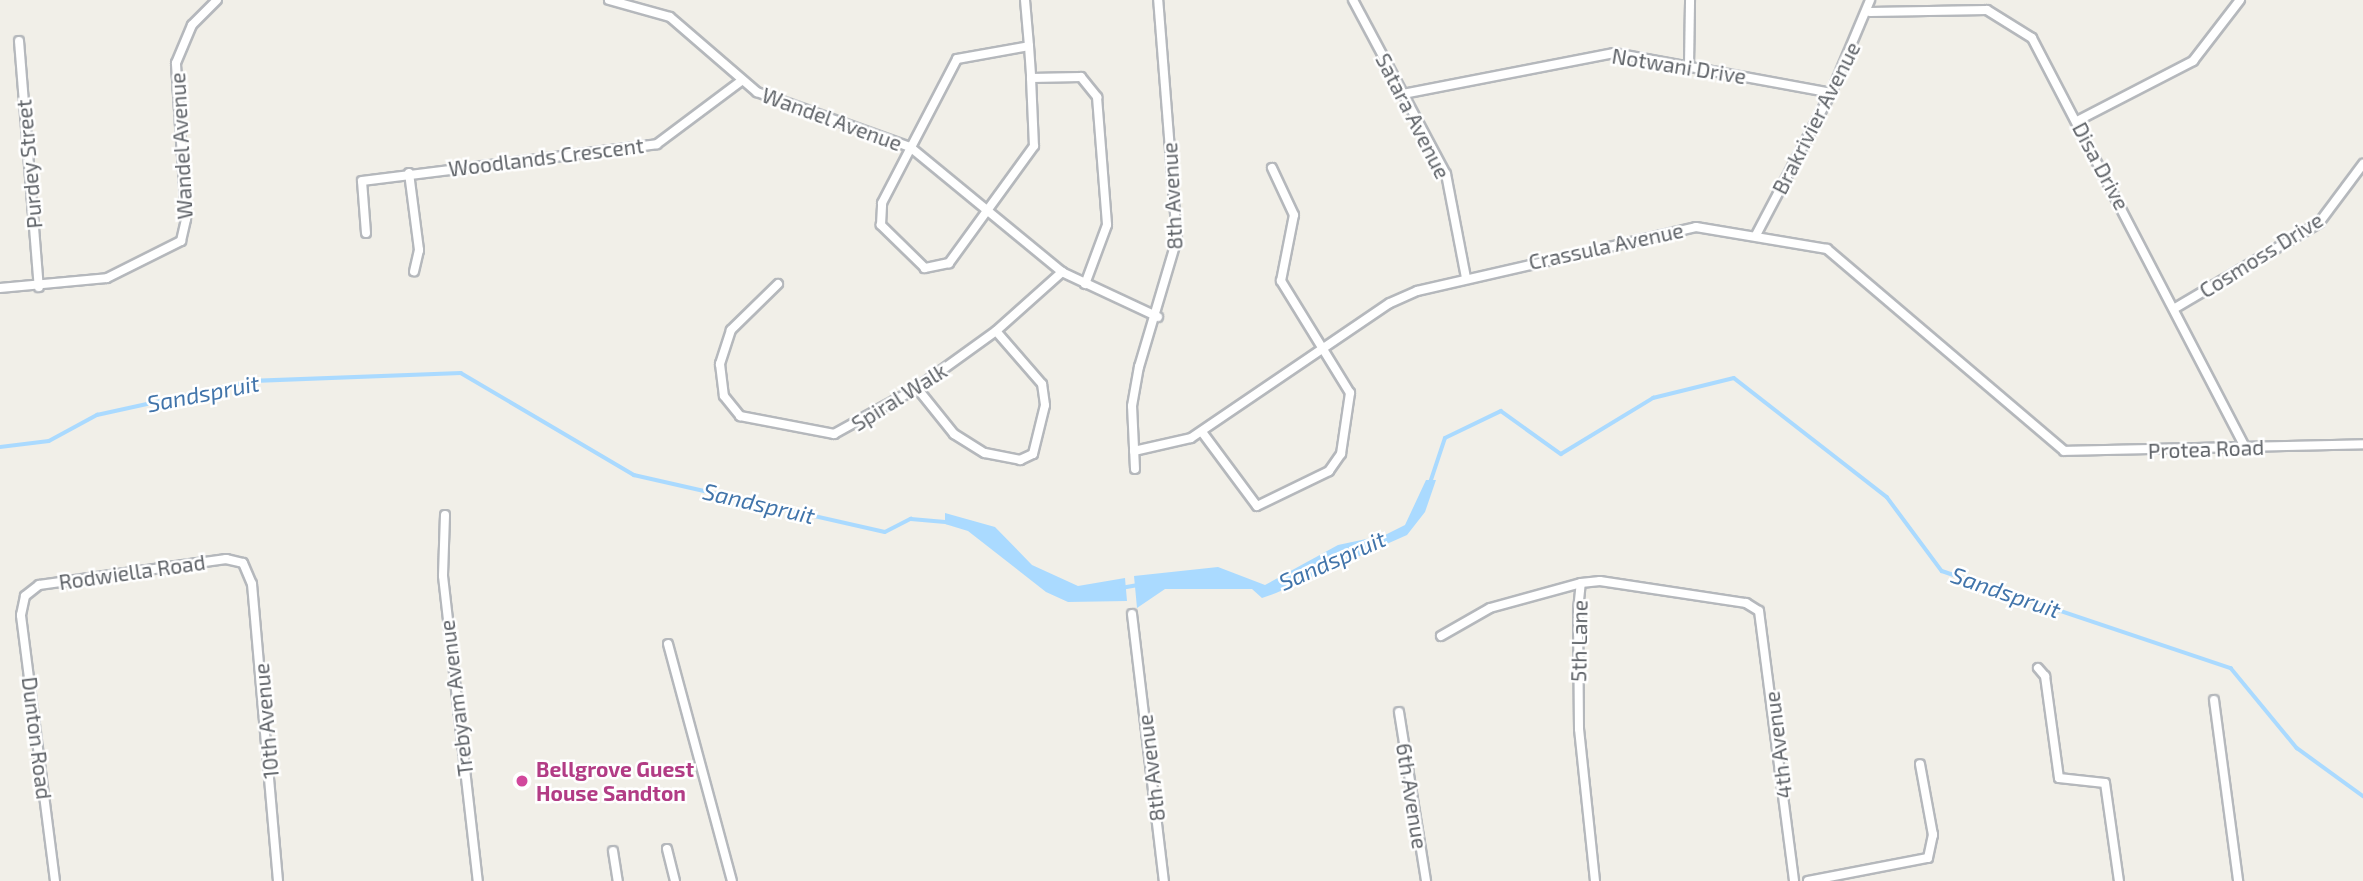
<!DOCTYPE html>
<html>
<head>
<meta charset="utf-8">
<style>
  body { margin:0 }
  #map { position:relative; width:2363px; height:881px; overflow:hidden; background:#f1efe8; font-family:"Exo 2",sans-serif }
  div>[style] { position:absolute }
  .water>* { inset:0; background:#aadaff }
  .stream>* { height:3.5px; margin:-1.75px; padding:0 1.75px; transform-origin:1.75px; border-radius:1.75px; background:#aadaff }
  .roads { filter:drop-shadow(2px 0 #b5b8bc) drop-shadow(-2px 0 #b5b8bc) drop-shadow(0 2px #b5b8bc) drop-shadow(0 -2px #b5b8bc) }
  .street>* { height:8px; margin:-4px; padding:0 4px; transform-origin:4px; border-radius:4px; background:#fff }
  .dots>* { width:19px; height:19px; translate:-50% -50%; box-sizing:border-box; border:4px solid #fff; border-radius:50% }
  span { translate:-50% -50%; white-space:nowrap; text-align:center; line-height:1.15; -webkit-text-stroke:5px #fff; paint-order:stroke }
  .street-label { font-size:21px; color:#5f6368 }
  .hotel-label { font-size:21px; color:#b23c85; font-weight:700 }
  .left { translate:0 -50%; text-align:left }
  .water-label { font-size:23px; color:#4174aa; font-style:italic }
</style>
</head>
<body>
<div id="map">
  <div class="water">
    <div style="clip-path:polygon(1426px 480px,1436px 480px,1425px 512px,1407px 535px,1276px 593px,1262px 598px,1252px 589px,1165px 589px,1137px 608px,1134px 576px,1218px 567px,1265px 585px,1338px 545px,1385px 535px,1405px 525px)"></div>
    <div style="clip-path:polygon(945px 513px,995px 527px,1032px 565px,1078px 586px,1125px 578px,1127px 601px,1068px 602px,1046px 592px,968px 531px,945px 524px)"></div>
  </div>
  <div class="stream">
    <div style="left:0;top:447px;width:49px;rotate:-7deg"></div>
    <div style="left:49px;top:441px;width:55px;rotate:-28.4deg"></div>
    <div style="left:97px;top:415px;width:158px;rotate:-12.4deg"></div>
    <div style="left:251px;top:381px;width:210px;rotate:-2.2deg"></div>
    <div style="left:461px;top:373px;width:201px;rotate:30.5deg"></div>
    <div style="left:634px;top:475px;width:257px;rotate:12.8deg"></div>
    <div style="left:885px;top:532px;width:29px;rotate:-27deg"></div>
    <div style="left:911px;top:519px;width:37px;rotate:5deg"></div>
    <div style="left:1430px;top:483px;width:47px;rotate:-71.6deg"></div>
    <div style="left:1445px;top:438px;width:62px;rotate:-25.7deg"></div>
    <div style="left:1501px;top:411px;width:74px;rotate:35.6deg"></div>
    <div style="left:1561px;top:454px;width:108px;rotate:-31.3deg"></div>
    <div style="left:1653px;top:398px;width:83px;rotate:-13.9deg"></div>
    <div style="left:1734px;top:378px;width:194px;rotate:37.9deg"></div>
    <div style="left:1887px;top:497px;width:92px;rotate:53.4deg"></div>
    <div style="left:1942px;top:571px;width:305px;rotate:18.6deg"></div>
    <div style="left:2231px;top:668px;width:104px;rotate:50.5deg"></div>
    <div style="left:2297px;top:748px;width:82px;rotate:36deg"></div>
    <div style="left:1121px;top:588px;width:17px;rotate:-10deg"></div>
  </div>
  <div class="roads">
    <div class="street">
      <div style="left:609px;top:0;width:63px;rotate:15.6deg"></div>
      <div style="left:670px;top:17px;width:115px;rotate:40.8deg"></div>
      <div style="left:757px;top:92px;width:163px;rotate:19.8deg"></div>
      <div style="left:910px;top:147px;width:197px;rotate:39.4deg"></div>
      <div style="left:1062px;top:272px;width:106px;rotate:25.1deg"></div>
      <div style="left:1025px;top:0;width:46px;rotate:85deg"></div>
      <div style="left:1029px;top:46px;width:32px;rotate:86deg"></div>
      <div style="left:1031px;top:78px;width:68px;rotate:87.5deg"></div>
      <div style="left:1034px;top:146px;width:145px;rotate:126deg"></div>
      <div style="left:949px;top:263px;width:25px;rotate:168deg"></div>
      <div style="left:925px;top:268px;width:62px;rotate:-135.7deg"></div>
      <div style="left:881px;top:225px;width:22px;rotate:-87deg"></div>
      <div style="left:882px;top:203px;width:162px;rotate:-62.5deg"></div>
      <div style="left:957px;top:59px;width:73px;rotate:-10.2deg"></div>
      <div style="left:1353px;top:0;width:197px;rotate:61.9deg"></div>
      <div style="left:1446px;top:174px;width:106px;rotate:79.1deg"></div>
      <div style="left:1870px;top:12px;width:117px;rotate:-1deg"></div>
      <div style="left:1987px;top:10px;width:53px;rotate:31.9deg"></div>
      <div style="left:2032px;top:38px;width:461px;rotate:62.5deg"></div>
      <div style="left:19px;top:41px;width:247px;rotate:85.4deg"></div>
      <div style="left:1689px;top:66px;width:66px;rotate:-89.1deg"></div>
      <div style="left:1031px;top:78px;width:50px;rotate:-1.1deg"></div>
      <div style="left:1081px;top:77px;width:26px;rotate:51deg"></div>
      <div style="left:1097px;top:97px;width:128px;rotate:85.5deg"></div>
      <div style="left:1107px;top:225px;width:63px;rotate:110.4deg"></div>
      <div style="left:1403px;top:94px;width:215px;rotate:-11deg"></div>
      <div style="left:1614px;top:53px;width:221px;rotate:10.4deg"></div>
      <div style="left:2077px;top:121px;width:131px;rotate:-27.3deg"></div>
      <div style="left:2193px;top:61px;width:77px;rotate:-52.4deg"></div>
      <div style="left:409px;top:173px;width:78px;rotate:82.6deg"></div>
      <div style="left:419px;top:250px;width:22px;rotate:103deg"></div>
      <div style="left:366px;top:233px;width:52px;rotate:-94.4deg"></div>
      <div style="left:362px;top:181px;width:297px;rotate:-7.1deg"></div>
      <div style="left:657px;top:144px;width:104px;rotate:-36.8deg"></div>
      <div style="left:1756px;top:235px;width:161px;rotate:-62.2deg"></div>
      <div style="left:1831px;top:93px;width:101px;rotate:-67.2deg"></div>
      <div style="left:778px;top:284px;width:66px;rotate:135.6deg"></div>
      <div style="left:731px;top:330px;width:36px;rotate:108deg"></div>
      <div style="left:720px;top:364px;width:32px;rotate:83deg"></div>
      <div style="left:724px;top:396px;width:26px;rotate:51deg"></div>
      <div style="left:740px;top:416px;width:96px;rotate:10.8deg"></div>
      <div style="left:834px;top:434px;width:95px;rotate:-29deg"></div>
      <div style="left:917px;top:388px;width:97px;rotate:-35.8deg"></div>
      <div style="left:996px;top:331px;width:89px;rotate:-41.8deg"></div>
      <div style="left:0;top:288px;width:107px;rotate:-5.3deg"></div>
      <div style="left:107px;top:278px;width:83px;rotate:-26.6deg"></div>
      <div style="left:181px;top:241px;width:23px;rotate:-77deg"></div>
      <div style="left:186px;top:219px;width:156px;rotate:-93.7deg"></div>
      <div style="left:176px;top:63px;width:41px;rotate:-67.2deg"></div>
      <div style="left:192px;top:25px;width:35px;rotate:-45deg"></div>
      <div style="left:2177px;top:307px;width:165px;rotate:-30.6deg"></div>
      <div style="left:2319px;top:223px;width:74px;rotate:-53.3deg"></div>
      <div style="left:917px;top:388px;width:59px;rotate:51.2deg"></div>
      <div style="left:954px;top:434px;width:36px;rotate:32deg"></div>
      <div style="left:985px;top:453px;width:36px;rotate:11deg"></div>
      <div style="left:1020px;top:460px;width:14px;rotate:-25deg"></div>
      <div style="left:1033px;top:454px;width:50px;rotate:-76.2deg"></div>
      <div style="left:1045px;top:405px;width:21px;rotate:-98deg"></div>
      <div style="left:1042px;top:384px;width:70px;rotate:-131deg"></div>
      <div style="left:1202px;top:432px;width:92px;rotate:53.4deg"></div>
      <div style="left:1257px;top:506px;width:80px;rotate:-25.9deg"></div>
      <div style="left:1329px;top:471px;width:21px;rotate:-55deg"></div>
      <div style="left:1341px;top:454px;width:62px;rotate:-81.6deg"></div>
      <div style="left:1350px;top:393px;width:132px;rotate:-121.6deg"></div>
      <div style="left:1281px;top:281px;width:67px;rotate:-78.9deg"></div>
      <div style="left:1294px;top:215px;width:52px;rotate:-115.1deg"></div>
      <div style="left:1134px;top:451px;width:58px;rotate:-12.8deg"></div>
      <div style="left:1191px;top:438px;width:240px;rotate:-34.2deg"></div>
      <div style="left:1390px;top:303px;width:30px;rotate:-24deg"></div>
      <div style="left:1417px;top:291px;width:286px;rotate:-12.9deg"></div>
      <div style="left:1696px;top:227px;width:133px;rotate:9.5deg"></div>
      <div style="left:1827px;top:249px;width:311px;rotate:40.4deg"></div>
      <div style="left:2064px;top:451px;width:299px;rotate:-1.3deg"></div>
      <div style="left:1135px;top:469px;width:63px;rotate:-92.7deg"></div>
      <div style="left:1132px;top:406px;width:40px;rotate:-80deg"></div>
      <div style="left:1139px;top:367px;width:134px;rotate:-73.5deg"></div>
      <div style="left:1177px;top:239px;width:240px;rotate:-94.5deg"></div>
      <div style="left:445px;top:515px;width:61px;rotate:91.9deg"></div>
      <div style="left:443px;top:576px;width:307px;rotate:83.5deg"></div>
      <div style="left:1132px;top:614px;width:269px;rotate:83.2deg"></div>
      <div style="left:1441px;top:636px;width:56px;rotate:-29.7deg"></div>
      <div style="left:1490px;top:608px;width:94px;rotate:-15.4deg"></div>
      <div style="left:668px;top:644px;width:245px;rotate:74.9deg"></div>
      <div style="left:2038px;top:668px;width:11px;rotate:49deg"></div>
      <div style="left:2045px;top:676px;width:103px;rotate:82.2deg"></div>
      <div style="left:2059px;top:778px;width:46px;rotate:6.2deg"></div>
      <div style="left:2105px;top:783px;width:99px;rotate:81.9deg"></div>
      <div style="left:2214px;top:700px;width:183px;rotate:82.4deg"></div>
      <div style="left:1399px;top:712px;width:171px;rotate:80.9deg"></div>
      <div style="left:667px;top:849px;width:33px;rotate:76deg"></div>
      <div style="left:613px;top:851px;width:30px;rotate:81deg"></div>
      <div style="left:55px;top:881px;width:268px;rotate:-97.3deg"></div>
      <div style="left:21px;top:615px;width:19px;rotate:-78deg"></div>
      <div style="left:25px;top:596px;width:18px;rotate:-38deg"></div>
      <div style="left:39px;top:585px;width:189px;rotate:-7.9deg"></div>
      <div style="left:226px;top:559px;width:17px;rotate:13deg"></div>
      <div style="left:243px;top:563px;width:23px;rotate:67deg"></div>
      <div style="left:252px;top:584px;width:298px;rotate:85deg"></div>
      <div style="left:1595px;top:881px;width:153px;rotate:-96deg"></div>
      <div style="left:1579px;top:729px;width:119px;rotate:-90.5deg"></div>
      <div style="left:1578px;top:610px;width:27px;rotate:-84deg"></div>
      <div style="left:1581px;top:583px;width:19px;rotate:-6deg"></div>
      <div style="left:1600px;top:581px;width:148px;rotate:8.6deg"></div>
      <div style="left:1746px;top:603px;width:15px;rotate:32deg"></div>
      <div style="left:1759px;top:611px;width:272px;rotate:82.6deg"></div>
      <div style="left:1808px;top:881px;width:122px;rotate:-10.9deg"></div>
      <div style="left:1928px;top:858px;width:24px;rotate:-78deg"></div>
      <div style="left:1933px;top:835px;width:72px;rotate:-100.4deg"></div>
    </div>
  </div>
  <div class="dots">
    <div style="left:522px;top:781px;background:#d1479c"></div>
  </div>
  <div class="street-label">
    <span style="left:1679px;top:66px;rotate:9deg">Notwani Drive</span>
    <span style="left:1413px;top:116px;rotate:63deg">Satara Avenue</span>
    <span style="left:1816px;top:118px;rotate:-63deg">Brakrivier Avenue</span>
    <span style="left:832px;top:119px;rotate:20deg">Wandel Avenue</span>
    <span style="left:181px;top:146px;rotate:-93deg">Wandel Avenue</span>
    <span style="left:546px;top:157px;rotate:-7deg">Woodlands Crescent</span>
    <span style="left:29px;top:164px;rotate:-95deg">Purdey Street</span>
    <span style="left:2101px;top:166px;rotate:62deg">Disa Drive</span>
    <span style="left:1172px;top:196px;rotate:-93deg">8th Avenue</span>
    <span style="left:1606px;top:246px;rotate:-12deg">Crassula Avenue</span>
    <span style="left:2261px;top:255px;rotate:-32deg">Cosmoss Drive</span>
    <span style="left:899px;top:397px;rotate:-32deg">Spiral Walk</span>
    <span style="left:2206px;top:449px;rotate:-2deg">Protea Road</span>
    <span style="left:132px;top:572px;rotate:-8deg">Rodwiella Road</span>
    <span style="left:1579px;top:641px;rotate:-89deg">5th Lane</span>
    <span style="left:456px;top:698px;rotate:-97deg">Trebyam Avenue</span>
    <span style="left:266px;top:721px;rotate:-95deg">10th Avenue</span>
    <span style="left:37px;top:738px;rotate:83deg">Dunton Road</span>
    <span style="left:1778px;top:745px;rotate:-97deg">4th Avenue</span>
    <span style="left:1151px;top:768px;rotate:-97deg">8th Avenue</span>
    <span style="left:1412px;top:796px;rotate:81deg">6th Avenue</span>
  </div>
  <div class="hotel-label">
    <span class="left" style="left:536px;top:781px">Bellgrove Guest<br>House Sandton</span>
  </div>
  <div class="water-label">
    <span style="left:203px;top:393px;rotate:-11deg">Sandspruit</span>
    <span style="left:759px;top:503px;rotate:13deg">Sandspruit</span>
    <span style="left:1332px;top:560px;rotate:-24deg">Sandspruit</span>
    <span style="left:2006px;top:592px;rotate:19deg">Sandspruit</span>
  </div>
</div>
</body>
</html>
